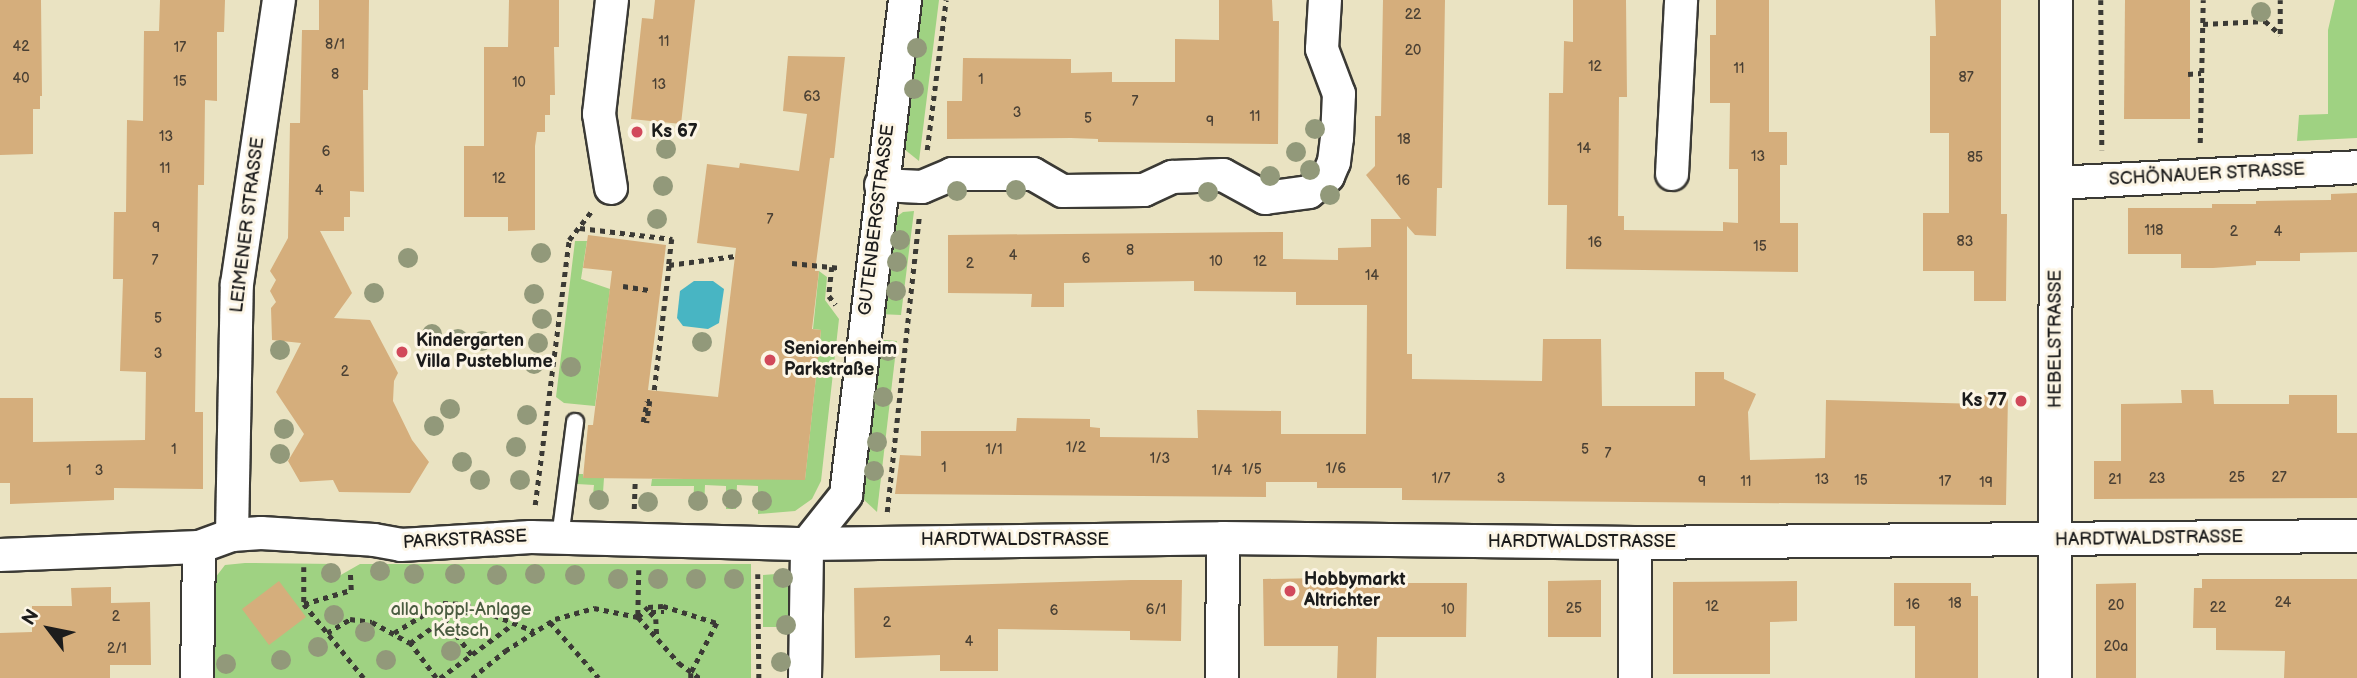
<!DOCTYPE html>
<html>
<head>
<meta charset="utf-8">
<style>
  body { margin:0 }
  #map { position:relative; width:2357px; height:678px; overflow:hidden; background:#eae3c2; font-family:"Balsamiq Sans",sans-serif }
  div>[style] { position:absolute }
  .green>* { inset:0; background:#9fd282 }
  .water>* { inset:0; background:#48b5c3 }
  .building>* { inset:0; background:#d5ae7c }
  .path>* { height:4.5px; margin-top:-2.25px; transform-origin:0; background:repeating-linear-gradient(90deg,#3b3a35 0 5px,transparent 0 10px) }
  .roads { filter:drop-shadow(2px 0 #3b3a35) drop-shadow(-2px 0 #3b3a35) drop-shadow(0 2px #3b3a35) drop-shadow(0 -2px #3b3a35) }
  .service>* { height:16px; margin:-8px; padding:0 8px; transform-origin:8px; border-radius:8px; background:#fff }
  .minor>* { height:32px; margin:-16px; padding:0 16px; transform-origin:16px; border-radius:16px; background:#fff }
  .trees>* { width:20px; height:20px; margin:-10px; border-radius:50%; background:#92997a }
  .dots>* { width:19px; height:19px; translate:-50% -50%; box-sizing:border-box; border:4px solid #fcf5e5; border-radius:50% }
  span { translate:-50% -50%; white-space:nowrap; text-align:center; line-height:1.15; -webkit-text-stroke:6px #fcf5e5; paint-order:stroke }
  .number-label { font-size:14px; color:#4a4034 }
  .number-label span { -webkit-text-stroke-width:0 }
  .poi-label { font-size:18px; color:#1c1c1c; font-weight:700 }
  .left { translate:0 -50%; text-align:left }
  .right { translate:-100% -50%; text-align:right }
  .street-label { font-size:18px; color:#1c1c1c }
  .park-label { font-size:18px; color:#4a5c40 }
  .north { position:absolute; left:14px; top:594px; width:70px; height:70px; -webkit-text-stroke:5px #fcf5e5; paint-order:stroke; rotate:302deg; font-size:19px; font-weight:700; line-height:28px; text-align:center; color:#1c1c1c }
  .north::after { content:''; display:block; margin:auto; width:24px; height:32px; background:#1c1c1c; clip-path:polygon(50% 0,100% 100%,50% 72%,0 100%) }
</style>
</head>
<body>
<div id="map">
  <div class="green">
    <div style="clip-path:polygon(914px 0,939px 0,919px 161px,899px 145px)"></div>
    <div style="clip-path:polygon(2335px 0,2357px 0,2357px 138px,2297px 141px,2299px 115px,2328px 114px,2328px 30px)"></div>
    <div style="clip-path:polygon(914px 211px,901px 315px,879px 314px,895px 218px,903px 212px)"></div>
    <div style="clip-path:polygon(575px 241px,587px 241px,581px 279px,610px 289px,595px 406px,564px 403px,556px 397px)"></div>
    <div style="clip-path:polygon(819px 271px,827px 277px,825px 300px,839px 319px,821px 481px,812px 499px,795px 511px,758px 514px,758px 486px,737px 485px,736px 509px,726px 509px,726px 486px,705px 485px,704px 509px,693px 509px,694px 486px,651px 486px,652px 479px,805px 479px,821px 330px,813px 329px)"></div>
    <div style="clip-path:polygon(873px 339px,897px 341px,877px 512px,861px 497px)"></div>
    <div style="clip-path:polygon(578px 474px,583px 474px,583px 478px,604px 478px,602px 507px,598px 510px,592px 504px,594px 485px,577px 484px,573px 510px,570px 513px,574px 479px)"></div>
    <div style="clip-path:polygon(245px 563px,335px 564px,339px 576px,360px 564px,751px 564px,751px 678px,211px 678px,215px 578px,225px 565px)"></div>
    <div style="clip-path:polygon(789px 573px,792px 627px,763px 627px,763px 575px)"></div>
  </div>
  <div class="water">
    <div style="clip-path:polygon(694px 281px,713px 281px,724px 289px,719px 323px,708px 329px,683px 326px,677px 318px,680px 291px)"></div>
  </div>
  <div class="building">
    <div style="clip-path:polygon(0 0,41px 0,42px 96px,40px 96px,40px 109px,33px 109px,33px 154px,0 155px)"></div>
    <div style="clip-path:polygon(160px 0,225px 0,224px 32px,217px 32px,217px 101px,205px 100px,204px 185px,198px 185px,195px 412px,203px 412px,203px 489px,114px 488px,114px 500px,10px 504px,10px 483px,0 483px,0 398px,33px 398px,33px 442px,145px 440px,146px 372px,120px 371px,123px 279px,113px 279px,114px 212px,126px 212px,127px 120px,143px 121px,144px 31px,159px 31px)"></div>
    <div style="clip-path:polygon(319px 0,369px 0,368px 90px,363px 90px,364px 192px,350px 191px,350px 217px,344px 217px,344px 231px,320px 231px,352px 293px,334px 318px,370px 320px,398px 373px,394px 381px,393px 401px,412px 440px,429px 462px,410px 493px,339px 492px,333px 480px,300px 482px,288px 461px,304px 434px,276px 392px,301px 343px,272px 340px,271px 308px,276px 302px,270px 291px,276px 280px,270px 271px,288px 238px,290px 123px,300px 123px,302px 30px,319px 30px)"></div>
    <div style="clip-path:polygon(509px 0,559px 0,559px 47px,554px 47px,555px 95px,550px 95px,550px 115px,545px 115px,545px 132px,537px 132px,535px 146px,535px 230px,508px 231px,508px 217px,464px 217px,464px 146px,484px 146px,484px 47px,508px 47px)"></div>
    <div style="clip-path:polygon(655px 0,695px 0,681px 124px,631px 119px,642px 18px,653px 19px)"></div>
    <div style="clip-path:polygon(1219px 0,1272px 0,1273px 21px,1279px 21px,1278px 144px,1098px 142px,1098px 139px,1071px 138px,947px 139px,947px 101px,962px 101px,963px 58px,1071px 59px,1071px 73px,1112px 72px,1112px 82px,1175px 82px,1175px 39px,1219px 40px)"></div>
    <div style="clip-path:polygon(1383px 0,1445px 0,1442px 188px,1437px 188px,1436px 236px,1415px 235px,1407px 226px,1407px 354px,1412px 354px,1412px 379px,1542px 381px,1543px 339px,1601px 339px,1602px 406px,1695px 406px,1695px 372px,1724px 372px,1724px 379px,1756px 394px,1748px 412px,1750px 460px,1825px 458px,1826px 400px,1982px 404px,1982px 395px,2008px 395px,2006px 505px,1402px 500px,1402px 488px,1317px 488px,1317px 482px,1266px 482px,1266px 497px,895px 494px,900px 455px,921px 456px,921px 431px,1016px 431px,1017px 418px,1090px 419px,1090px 427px,1100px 428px,1100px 437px,1198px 438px,1197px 410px,1281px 411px,1281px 434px,1366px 434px,1367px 305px,1296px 305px,1296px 292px,1194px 291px,1194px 281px,1064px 283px,1064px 307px,1031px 307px,1032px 294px,948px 293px,948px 235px,1283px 232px,1283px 259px,1338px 260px,1338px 248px,1371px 247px,1371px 219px,1401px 219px,1366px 175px,1375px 166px,1375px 116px,1381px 116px)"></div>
    <div style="clip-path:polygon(1573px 0,1626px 0,1627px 97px,1619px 97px,1618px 216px,1624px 216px,1624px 230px,1723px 231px,1723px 222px,1738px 223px,1738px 169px,1729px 169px,1730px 103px,1710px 103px,1710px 35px,1716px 35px,1716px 0,1769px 0,1769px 132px,1787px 132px,1787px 165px,1780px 165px,1780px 223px,1798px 223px,1798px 272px,1566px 269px,1567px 205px,1548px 205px,1549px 93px,1563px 93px,1564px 41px,1573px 42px)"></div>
    <div style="clip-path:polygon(1935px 0,2001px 0,2001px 214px,2007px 214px,2006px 301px,1974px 301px,1974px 271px,1923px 271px,1923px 213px,1949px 213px,1949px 133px,1930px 133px,1930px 36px,1936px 36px)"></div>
    <div style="clip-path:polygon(2125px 0,2190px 0,2190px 119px,2124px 119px)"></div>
    <div style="clip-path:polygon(788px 56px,845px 57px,834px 158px,830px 158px,815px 271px,819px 271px,812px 329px,821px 330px,805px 480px,583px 478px,588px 425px,593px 425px,612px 271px,583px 268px,588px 235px,666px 245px,648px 390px,718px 397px,736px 248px,697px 243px,707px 164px,739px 168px,740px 163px,799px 171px,807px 114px,783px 111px)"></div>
    <div style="clip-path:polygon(2357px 193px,2357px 252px,2300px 253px,2300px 261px,2256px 261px,2256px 265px,2213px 268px,2181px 268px,2181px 254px,2128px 254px,2128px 208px,2212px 208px,2212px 204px,2256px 204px,2256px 201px,2331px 200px,2331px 194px)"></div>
    <div style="clip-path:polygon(2181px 390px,2213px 390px,2214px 404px,2289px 404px,2289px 395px,2337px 395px,2337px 433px,2357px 433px,2357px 498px,2094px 499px,2094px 461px,2121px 461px,2121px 404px,2182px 403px)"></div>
    <div style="clip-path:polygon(1321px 578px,1321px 583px,1467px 583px,1466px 637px,1377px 637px,1376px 678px,1337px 678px,1338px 646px,1264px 646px,1263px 579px)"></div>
    <div style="clip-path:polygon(2202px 579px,2357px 579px,2357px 678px,2284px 678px,2285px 651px,2216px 650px,2216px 628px,2193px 628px,2194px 588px,2202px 588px)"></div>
    <div style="clip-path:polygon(1131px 580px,1182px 580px,1181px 641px,1130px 640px,1130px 631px,998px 629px,998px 671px,940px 671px,940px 655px,855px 658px,854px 588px)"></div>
    <div style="clip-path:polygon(1601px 580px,1601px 637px,1548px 637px,1548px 581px)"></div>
    <div style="clip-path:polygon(279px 581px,306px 617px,269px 645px,242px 609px)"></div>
    <div style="clip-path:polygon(1797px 581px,1797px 621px,1770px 622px,1770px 674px,1673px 674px,1673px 582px)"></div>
    <div style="clip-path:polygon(1894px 583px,1971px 583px,1971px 596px,1978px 596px,1978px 678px,1915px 678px,1915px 626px,1894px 626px)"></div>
    <div style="clip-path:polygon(2136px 583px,2136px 678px,2096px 678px,2096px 584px)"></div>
    <div style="clip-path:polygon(111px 587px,111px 603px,150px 602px,151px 665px,110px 665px,110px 678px,0 678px,0 633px,32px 632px,32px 606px,72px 606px,71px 588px)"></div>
  </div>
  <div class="path">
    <div style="left:2101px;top:0;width:150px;rotate:89.6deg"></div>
    <div style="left:2203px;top:24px;width:62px;rotate:-2.8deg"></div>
    <div style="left:2265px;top:21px;width:20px;rotate:41deg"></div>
    <div style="left:2280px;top:34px;width:34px;rotate:-90deg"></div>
    <div style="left:2188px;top:74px;width:13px;rotate:-4deg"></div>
    <div style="left:2200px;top:143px;width:143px;rotate:-88.8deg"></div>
    <div style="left:927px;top:150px;width:151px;rotate:-82.8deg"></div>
    <div style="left:580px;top:228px;width:93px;rotate:6.8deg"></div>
    <div style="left:672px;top:239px;width:26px;rotate:97deg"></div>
    <div style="left:792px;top:263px;width:49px;rotate:5.8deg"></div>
    <div style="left:832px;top:267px;width:29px;rotate:96deg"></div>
    <div style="left:829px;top:296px;width:11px;rotate:52deg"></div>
    <div style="left:623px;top:286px;width:26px;rotate:9deg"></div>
    <div style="left:654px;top:390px;width:126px;rotate:-83.2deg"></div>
    <div style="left:669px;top:265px;width:67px;rotate:-7.8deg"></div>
    <div style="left:643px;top:422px;width:21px;rotate:-79deg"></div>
    <div style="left:647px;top:401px;width:3px"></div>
    <div style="left:650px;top:401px;width:22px;rotate:98deg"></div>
    <div style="left:535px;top:505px;width:267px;rotate:-82.7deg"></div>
    <div style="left:569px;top:240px;width:36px;rotate:-52deg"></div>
    <div style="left:634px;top:509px;width:30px;rotate:-88deg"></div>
    <div style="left:887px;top:512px;width:296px;rotate:-83.8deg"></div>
    <div style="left:304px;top:567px;width:37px;rotate:90deg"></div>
    <div style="left:304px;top:604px;width:95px;rotate:51deg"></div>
    <div style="left:639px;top:570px;width:47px;rotate:91.2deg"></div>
    <div style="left:638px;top:617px;width:14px;rotate:-45deg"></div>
    <div style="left:648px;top:607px;width:15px;rotate:-4deg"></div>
    <div style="left:663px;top:606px;width:57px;rotate:17.5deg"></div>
    <div style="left:717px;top:623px;width:56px;rotate:117.5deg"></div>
    <div style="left:691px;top:673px;width:5px;rotate:90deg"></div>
    <div style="left:758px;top:574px;width:104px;rotate:89.4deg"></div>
    <div style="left:304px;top:604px;width:49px;rotate:-16.6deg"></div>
    <div style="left:351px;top:590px;width:20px;rotate:-93deg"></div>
    <div style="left:650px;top:612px;width:9px;rotate:49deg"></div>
    <div style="left:656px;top:619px;width:18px;rotate:87deg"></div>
    <div style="left:651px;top:612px;width:13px"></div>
    <div style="left:444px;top:619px;width:46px;rotate:52.1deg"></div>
    <div style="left:550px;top:622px;width:74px;rotate:48.8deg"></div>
    <div style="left:327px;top:633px;width:27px;rotate:-31deg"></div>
    <div style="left:350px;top:619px;width:22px;rotate:8deg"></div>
    <div style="left:372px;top:622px;width:43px;rotate:28.9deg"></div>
    <div style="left:394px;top:633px;width:57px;rotate:-31.5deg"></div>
    <div style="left:443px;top:603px;width:21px;rotate:3deg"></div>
    <div style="left:436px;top:678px;width:44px;rotate:-126.6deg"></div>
    <div style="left:410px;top:643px;width:68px;rotate:-34.9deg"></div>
    <div style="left:466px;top:604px;width:73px;rotate:21.7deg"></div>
    <div style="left:440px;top:678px;width:89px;rotate:-36.4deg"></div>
    <div style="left:472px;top:678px;width:43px;rotate:-39.3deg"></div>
    <div style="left:505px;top:651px;width:59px;rotate:-32.6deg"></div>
    <div style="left:555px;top:619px;width:41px;rotate:-15.8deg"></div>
    <div style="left:594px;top:608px;width:45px;rotate:11.6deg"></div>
    <div style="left:638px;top:617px;width:62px;rotate:48.3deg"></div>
    <div style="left:679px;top:663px;width:26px;rotate:36deg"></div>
  </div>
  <div class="roads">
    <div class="service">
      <div style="left:560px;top:538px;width:117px;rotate:-82.6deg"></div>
    </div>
    <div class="minor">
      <div style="left:1672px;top:174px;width:174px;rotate:-87deg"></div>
      <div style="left:2056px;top:183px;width:301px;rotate:-3deg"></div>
      <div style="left:881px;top:185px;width:41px;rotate:2.8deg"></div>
      <div style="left:922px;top:187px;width:33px;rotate:-23deg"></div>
      <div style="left:952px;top:174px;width:81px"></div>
      <div style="left:1033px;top:174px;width:34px;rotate:30deg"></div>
      <div style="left:1063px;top:191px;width:81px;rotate:-0.7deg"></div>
      <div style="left:1144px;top:190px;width:31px;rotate:-25deg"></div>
      <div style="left:1172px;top:177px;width:51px;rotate:-2.2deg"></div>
      <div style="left:1223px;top:175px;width:48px;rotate:28.7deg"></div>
      <div style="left:1265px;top:198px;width:44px;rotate:-7.8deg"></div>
      <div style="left:1309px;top:192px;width:25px;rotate:-40deg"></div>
      <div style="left:1328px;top:176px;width:15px;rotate:-67deg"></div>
      <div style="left:1334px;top:162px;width:24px;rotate:-83deg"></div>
      <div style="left:1337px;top:138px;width:44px;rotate:-87.4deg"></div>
      <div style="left:1339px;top:94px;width:48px;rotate:-110.7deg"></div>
      <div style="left:1322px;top:49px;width:49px;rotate:-86.5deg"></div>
      <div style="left:611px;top:188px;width:75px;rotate:-99.2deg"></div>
      <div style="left:599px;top:114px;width:115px;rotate:-83.5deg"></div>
      <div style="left:232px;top:535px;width:251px;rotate:-88.9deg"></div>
      <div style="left:237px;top:284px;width:287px;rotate:-81.6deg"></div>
      <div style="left:0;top:555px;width:199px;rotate:-2.3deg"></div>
      <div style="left:199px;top:547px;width:35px;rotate:-20deg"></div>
      <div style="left:232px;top:535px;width:29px;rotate:-4deg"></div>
      <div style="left:261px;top:533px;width:113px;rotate:3.5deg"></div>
      <div style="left:374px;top:540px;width:27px;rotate:10deg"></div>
      <div style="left:401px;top:545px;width:130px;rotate:-3.5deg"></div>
      <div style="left:531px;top:537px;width:276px;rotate:1.5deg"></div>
      <div style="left:807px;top:544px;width:416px;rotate:-0.8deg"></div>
      <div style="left:1223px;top:538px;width:412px;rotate:0.7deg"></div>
      <div style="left:1635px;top:543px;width:722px;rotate:-0.56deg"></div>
      <div style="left:197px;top:678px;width:131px;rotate:-89.1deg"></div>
      <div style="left:805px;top:678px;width:134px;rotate:-89.1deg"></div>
      <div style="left:807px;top:544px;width:63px;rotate:-51.5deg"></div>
      <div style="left:846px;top:495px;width:499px;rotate:-83.2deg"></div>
      <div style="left:1222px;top:678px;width:140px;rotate:-89.6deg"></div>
      <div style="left:1635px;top:678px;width:135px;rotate:-90deg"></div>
      <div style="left:2055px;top:678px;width:678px;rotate:-89.92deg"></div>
    </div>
  </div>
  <div class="trees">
    <div style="left:2261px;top:12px"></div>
    <div style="left:917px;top:48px"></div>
    <div style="left:914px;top:89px"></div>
    <div style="left:1315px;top:129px"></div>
    <div style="left:666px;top:149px"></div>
    <div style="left:1296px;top:152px"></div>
    <div style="left:1310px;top:170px"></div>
    <div style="left:1270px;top:176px"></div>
    <div style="left:663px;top:186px"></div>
    <div style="left:1016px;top:190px"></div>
    <div style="left:957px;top:191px"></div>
    <div style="left:1208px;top:192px"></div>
    <div style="left:1330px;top:195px"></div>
    <div style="left:657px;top:219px"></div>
    <div style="left:900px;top:240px"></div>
    <div style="left:541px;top:253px"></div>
    <div style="left:408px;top:258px"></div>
    <div style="left:897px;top:262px"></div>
    <div style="left:896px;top:291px"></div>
    <div style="left:374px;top:293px"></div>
    <div style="left:534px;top:294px"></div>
    <div style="left:542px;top:319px"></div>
    <div style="left:432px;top:334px"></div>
    <div style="left:458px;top:339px"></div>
    <div style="left:482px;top:341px"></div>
    <div style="left:702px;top:342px"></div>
    <div style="left:538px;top:343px"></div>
    <div style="left:280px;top:350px"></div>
    <div style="left:888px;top:351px"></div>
    <div style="left:534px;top:364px"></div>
    <div style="left:571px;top:367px"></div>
    <div style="left:883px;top:397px"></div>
    <div style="left:450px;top:409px"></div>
    <div style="left:527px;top:415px"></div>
    <div style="left:434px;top:426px"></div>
    <div style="left:284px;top:429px"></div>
    <div style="left:877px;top:442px"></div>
    <div style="left:516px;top:447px"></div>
    <div style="left:280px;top:454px"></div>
    <div style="left:462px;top:462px"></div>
    <div style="left:874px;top:471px"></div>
    <div style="left:480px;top:480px"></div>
    <div style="left:520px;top:480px"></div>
    <div style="left:732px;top:499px"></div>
    <div style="left:599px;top:500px"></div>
    <div style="left:698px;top:501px"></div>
    <div style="left:762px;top:501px"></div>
    <div style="left:648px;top:502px"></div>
    <div style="left:380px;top:571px"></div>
    <div style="left:331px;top:573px"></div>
    <div style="left:414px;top:574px"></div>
    <div style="left:455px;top:574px"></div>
    <div style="left:535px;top:574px"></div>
    <div style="left:497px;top:575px"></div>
    <div style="left:575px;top:575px"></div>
    <div style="left:783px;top:578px"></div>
    <div style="left:618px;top:579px"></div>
    <div style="left:658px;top:579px"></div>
    <div style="left:696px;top:579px"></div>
    <div style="left:734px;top:579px"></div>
    <div style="left:334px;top:615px"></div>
    <div style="left:786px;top:625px"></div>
    <div style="left:365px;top:632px"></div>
    <div style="left:318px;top:647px"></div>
    <div style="left:451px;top:651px"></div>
    <div style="left:281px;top:660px"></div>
    <div style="left:386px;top:660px"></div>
    <div style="left:781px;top:662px"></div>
    <div style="left:226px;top:664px"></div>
  </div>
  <div class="dots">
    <div style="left:637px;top:132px;background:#d1495b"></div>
    <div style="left:402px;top:352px;background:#d1495b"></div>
    <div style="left:770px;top:360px;background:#d1495b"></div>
    <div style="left:2021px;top:401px;background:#d1495b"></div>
    <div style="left:1290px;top:591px;background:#d1495b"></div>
  </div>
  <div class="number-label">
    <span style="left:1413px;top:15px">22</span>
    <span style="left:664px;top:42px">11</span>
    <span style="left:335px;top:45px">8/1</span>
    <span style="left:21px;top:47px">42</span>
    <span style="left:180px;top:48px">17</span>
    <span style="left:1413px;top:51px">20</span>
    <span style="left:1595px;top:67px">12</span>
    <span style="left:1739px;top:69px">11</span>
    <span style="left:335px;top:75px">8</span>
    <span style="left:1966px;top:78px">87</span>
    <span style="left:21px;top:79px">40</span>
    <span style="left:981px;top:80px">1</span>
    <span style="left:180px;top:82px">15</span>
    <span style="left:519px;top:83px">10</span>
    <span style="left:659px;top:85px">13</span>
    <span style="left:812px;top:97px">63</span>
    <span style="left:1135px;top:102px">7</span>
    <span style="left:1017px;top:113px">3</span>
    <span style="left:1255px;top:117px">11</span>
    <span style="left:1088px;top:119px">5</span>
    <span style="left:1210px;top:122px">9</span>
    <span style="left:166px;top:137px">13</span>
    <span style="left:1404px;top:140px">18</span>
    <span style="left:1584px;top:149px">14</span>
    <span style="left:326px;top:152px">6</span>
    <span style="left:1758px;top:157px">13</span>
    <span style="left:1975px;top:158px">85</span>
    <span style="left:165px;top:169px">11</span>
    <span style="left:499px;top:179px">12</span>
    <span style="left:1403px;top:181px">16</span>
    <span style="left:319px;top:191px">4</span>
    <span style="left:770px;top:220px">7</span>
    <span style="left:156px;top:228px">9</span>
    <span style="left:2154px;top:231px">118</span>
    <span style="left:2234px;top:232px">2</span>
    <span style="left:2278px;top:232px">4</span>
    <span style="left:1965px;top:242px">83</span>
    <span style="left:1595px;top:243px">16</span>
    <span style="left:1760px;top:247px">15</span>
    <span style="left:1130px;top:251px">8</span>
    <span style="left:1013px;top:256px">4</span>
    <span style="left:1086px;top:259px">6</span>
    <span style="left:155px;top:261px">7</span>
    <span style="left:1216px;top:262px">10</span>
    <span style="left:1260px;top:262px">12</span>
    <span style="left:970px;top:264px">2</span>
    <span style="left:1372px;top:276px">14</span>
    <span style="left:158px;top:319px">5</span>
    <span style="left:158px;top:354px">3</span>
    <span style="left:345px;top:372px">2</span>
    <span style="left:1076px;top:448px">1/2</span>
    <span style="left:174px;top:450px">1</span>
    <span style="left:994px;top:450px">1/1</span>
    <span style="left:1585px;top:450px">5</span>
    <span style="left:1608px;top:454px">7</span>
    <span style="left:1160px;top:459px">1/3</span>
    <span style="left:944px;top:468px">1</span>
    <span style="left:1336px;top:469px">1/6</span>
    <span style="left:1252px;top:470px">1/5</span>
    <span style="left:69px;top:471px">1</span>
    <span style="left:99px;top:471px">3</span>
    <span style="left:1222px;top:471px">1/4</span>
    <span style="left:2237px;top:478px">25</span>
    <span style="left:2279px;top:478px">27</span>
    <span style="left:1441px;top:479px">1/7</span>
    <span style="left:1501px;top:479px">3</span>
    <span style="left:2157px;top:479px">23</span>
    <span style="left:1822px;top:480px">13</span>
    <span style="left:2115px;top:480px">21</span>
    <span style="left:1861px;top:481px">15</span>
    <span style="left:1702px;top:482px">9</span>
    <span style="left:1746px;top:482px">11</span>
    <span style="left:1945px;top:482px">17</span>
    <span style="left:1986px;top:483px">19</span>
    <span style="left:2283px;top:603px">24</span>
    <span style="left:1955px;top:604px">18</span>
    <span style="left:1913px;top:605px">16</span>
    <span style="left:2116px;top:606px">20</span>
    <span style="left:1712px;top:607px">12</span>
    <span style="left:2218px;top:608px">22</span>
    <span style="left:1574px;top:609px">25</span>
    <span style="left:1156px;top:610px">6/1</span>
    <span style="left:1448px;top:610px">10</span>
    <span style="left:1054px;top:611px">6</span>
    <span style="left:116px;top:617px">2</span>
    <span style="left:887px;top:623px">2</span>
    <span style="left:969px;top:642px">4</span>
    <span style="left:2116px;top:647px">20a</span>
    <span style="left:117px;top:649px">2/1</span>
  </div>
  <div class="poi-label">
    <span class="left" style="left:651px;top:132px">Ks 67</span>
    <span class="left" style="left:416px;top:352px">Kindergarten<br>Villa Pusteblume</span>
    <span class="left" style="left:784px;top:360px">Seniorenheim<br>Parkstraße</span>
    <span class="right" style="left:2007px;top:401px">Ks 77</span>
    <span class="left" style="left:1304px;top:591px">Hobbymarkt<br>Altrichter</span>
  </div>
  <div class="street-label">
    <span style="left:2207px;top:175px;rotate:-3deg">SCHÖNAUER STRASSE</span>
    <span style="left:877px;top:220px;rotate:-83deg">GUTENBERGSTRASSE</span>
    <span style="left:248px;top:225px;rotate:-83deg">LEIMENER STRASSE</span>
    <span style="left:2056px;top:339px;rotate:-90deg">HEBELSTRASSE</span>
    <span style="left:2149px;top:539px;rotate:-1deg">HARDTWALDSTRASSE</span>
    <span style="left:465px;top:540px;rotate:-3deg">PARKSTRASSE</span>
    <span style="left:1015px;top:540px">HARDTWALDSTRASSE</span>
    <span style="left:1582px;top:542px">HARDTWALDSTRASSE</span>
  </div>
  <div class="park-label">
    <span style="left:461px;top:621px">alla hopp!-Anlage<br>Ketsch</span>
  </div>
  <div class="north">N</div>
</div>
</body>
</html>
